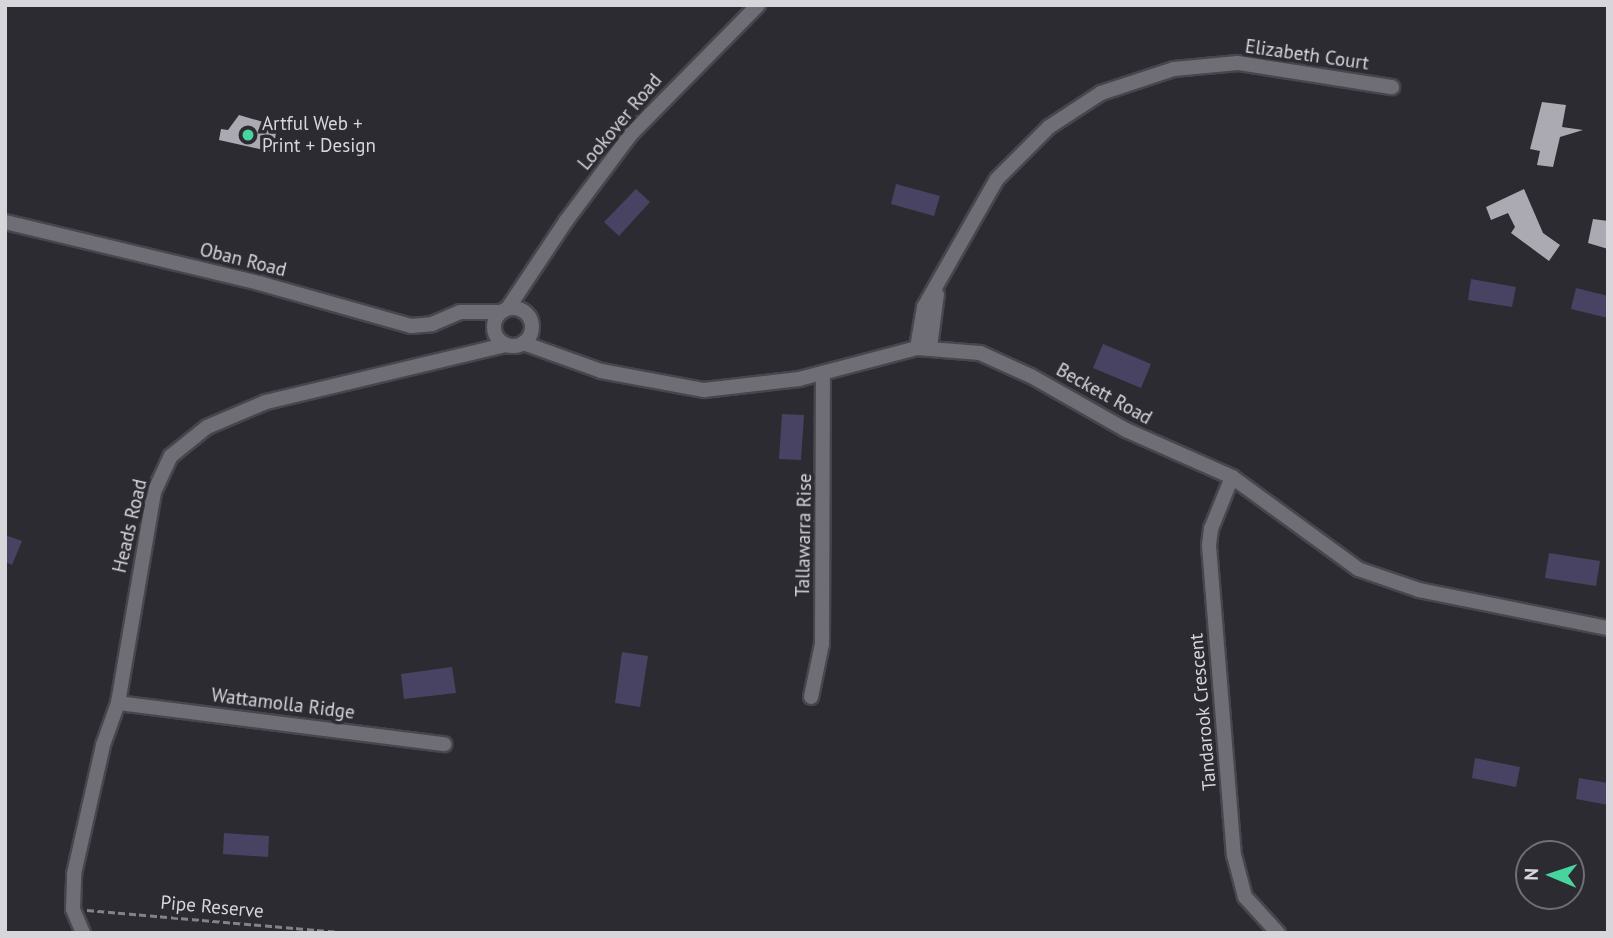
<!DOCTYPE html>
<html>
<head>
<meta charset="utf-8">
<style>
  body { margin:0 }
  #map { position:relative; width:1613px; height:938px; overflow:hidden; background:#2c2b32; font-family:"PT Sans",sans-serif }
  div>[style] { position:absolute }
  .green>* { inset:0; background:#484362 }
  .building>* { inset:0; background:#abaab3 }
  .path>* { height:2.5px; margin-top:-1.25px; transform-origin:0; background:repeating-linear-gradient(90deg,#838288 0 7px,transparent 0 10.5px) }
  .roads { filter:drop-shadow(2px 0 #47464c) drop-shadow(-2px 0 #47464c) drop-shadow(0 2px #47464c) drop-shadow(0 -2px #47464c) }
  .minor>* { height:14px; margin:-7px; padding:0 7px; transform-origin:7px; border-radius:7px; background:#6f6e77 }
  .minor>.ring { margin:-7px; padding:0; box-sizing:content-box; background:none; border:14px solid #6f6e77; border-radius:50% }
  .dots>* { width:19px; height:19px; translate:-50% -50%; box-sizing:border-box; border:4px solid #2c2b32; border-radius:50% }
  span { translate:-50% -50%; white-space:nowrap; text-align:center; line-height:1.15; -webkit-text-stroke:7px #2c2b32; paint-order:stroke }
  .street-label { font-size:19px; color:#d7d6db }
  .poi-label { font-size:19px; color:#d7d6db }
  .left { translate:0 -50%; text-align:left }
  .frame { position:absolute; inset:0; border:7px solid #d7d6db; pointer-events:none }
  .north { position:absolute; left:1515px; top:840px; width:70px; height:70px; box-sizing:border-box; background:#2c2b32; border:2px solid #706f76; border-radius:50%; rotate:272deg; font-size:19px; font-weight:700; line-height:28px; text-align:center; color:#d7d6db }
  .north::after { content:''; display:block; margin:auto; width:24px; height:32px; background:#47d49e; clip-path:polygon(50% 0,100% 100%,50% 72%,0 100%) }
</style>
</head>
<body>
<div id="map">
  <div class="green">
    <div style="clip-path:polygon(896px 184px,940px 196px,934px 216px,891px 204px)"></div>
    <div style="clip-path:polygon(636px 189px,650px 202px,619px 236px,604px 222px)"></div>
    <div style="clip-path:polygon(1471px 279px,1516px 287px,1512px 307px,1468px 300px)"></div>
    <div style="clip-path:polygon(1576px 288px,1608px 296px,1608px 318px,1571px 309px)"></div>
    <div style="clip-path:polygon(1103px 344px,1151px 364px,1141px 388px,1093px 368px)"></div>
    <div style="clip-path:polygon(782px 414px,804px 415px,801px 460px,779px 459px)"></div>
    <div style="clip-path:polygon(5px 535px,22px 541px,12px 565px,5px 562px)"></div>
    <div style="clip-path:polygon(1549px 553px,1600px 561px,1596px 586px,1545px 578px)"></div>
    <div style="clip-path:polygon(622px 652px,648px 656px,640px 707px,615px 703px)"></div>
    <div style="clip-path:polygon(452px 667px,456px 693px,404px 699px,401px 674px)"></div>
    <div style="clip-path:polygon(1475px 758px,1520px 767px,1516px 787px,1472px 778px)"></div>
    <div style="clip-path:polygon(1579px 778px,1608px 783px,1608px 805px,1576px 799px)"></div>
    <div style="clip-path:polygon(224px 833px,269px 836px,268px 857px,223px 854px)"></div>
  </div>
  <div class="building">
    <div style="clip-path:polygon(1542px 102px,1566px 105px,1562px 127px,1583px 130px,1560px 137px,1553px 167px,1537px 165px,1540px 151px,1530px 149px)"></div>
    <div style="clip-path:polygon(239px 115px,277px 126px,273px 152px,219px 140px,221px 129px,228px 130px)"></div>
    <div style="clip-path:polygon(1524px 189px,1543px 233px,1560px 245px,1549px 261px,1511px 233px,1515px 227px,1508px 213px,1491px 220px,1486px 207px)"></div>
    <div style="clip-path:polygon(1593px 219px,1608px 221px,1608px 249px,1588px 243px)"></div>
  </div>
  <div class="path">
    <div style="left:87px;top:910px;width:262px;rotate:5deg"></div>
  </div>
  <div class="roads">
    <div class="minor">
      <div style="left:5px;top:222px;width:261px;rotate:13.5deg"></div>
      <div style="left:259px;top:283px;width:158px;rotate:15.8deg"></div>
      <div style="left:411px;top:326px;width:21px;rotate:-5deg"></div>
      <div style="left:432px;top:324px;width:30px;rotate:-23deg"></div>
      <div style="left:460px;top:312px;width:40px"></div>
      <div class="ring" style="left:494px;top:308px;width:24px;height:24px"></div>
      <div style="left:508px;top:308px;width:105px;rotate:-56.3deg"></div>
      <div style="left:566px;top:221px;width:109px;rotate:-53.2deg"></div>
      <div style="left:631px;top:134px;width:181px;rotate:-45.4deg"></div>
      <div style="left:523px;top:343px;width:83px;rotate:19.7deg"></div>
      <div style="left:601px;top:371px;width:105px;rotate:10.5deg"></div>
      <div style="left:704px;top:390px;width:96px;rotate:-6.6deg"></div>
      <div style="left:799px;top:379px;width:122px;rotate:-14.7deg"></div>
      <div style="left:917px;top:348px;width:63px;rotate:4.5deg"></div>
      <div style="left:980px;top:353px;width:56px;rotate:24.3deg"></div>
      <div style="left:1031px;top:376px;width:109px;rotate:29.6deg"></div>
      <div style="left:1126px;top:430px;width:116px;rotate:23.9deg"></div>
      <div style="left:1232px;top:477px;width:156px;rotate:36.1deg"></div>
      <div style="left:1358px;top:569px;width:65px;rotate:19deg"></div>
      <div style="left:1419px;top:590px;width:193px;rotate:11.4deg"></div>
      <div style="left:930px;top:347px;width:53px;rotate:-82.5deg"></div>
      <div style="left:917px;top:348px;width:42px;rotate:-80.3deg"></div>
      <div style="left:924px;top:307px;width:147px;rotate:-60.3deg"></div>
      <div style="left:997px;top:179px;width:74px;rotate:-45deg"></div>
      <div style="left:1049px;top:127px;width:62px;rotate:-33.2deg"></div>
      <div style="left:1101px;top:93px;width:77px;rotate:-18.2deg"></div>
      <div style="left:1174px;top:69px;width:64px;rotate:-5.4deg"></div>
      <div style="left:1238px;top:63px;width:156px;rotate:8.9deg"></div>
      <div style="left:1232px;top:477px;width:56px;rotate:112deg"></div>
      <div style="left:1211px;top:529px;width:17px;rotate:97deg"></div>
      <div style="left:1209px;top:546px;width:310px;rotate:85.4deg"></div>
      <div style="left:1234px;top:855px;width:43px;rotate:75.3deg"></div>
      <div style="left:1245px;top:897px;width:49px;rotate:47.5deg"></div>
      <div style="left:811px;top:697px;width:54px;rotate:-78.3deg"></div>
      <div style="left:822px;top:644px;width:271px;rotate:-89.8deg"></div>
      <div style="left:118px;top:703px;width:329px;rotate:7.2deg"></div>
      <div style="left:83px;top:933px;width:26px;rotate:-113deg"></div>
      <div style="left:73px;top:909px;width:35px;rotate:-88deg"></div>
      <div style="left:74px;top:874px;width:132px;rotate:-77.3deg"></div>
      <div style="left:103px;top:745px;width:45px;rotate:-70.3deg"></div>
      <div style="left:118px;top:703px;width:214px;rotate:-80.3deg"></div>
      <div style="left:154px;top:492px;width:40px;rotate:-65deg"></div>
      <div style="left:171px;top:456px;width:46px;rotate:-38.9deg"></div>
      <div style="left:207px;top:427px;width:64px;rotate:-23deg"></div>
      <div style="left:266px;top:402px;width:247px;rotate:-13.4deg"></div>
    </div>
  </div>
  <div class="dots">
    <div style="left:248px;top:135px;background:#47d49e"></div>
  </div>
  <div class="street-label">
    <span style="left:1307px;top:55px;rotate:8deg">Elizabeth Court</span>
    <span style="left:620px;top:122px;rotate:-50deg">Lookover Road</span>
    <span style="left:243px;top:260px;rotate:14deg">Oban Road</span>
    <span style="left:1104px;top:394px;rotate:29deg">Beckett Road</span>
    <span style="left:130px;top:526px;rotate:-77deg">Heads Road</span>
    <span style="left:804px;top:535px;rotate:-89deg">Tallawarra Rise</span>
    <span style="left:283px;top:704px;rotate:7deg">Wattamolla Ridge</span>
    <span style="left:1203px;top:712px;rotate:-95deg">Tandarook Crescent</span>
    <span style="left:212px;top:907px;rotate:5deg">Pipe Reserve</span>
  </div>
  <div class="poi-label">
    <span class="left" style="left:262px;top:135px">Artful Web +<br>Print + Design</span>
  </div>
  <div class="frame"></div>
  <div class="north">N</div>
</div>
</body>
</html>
